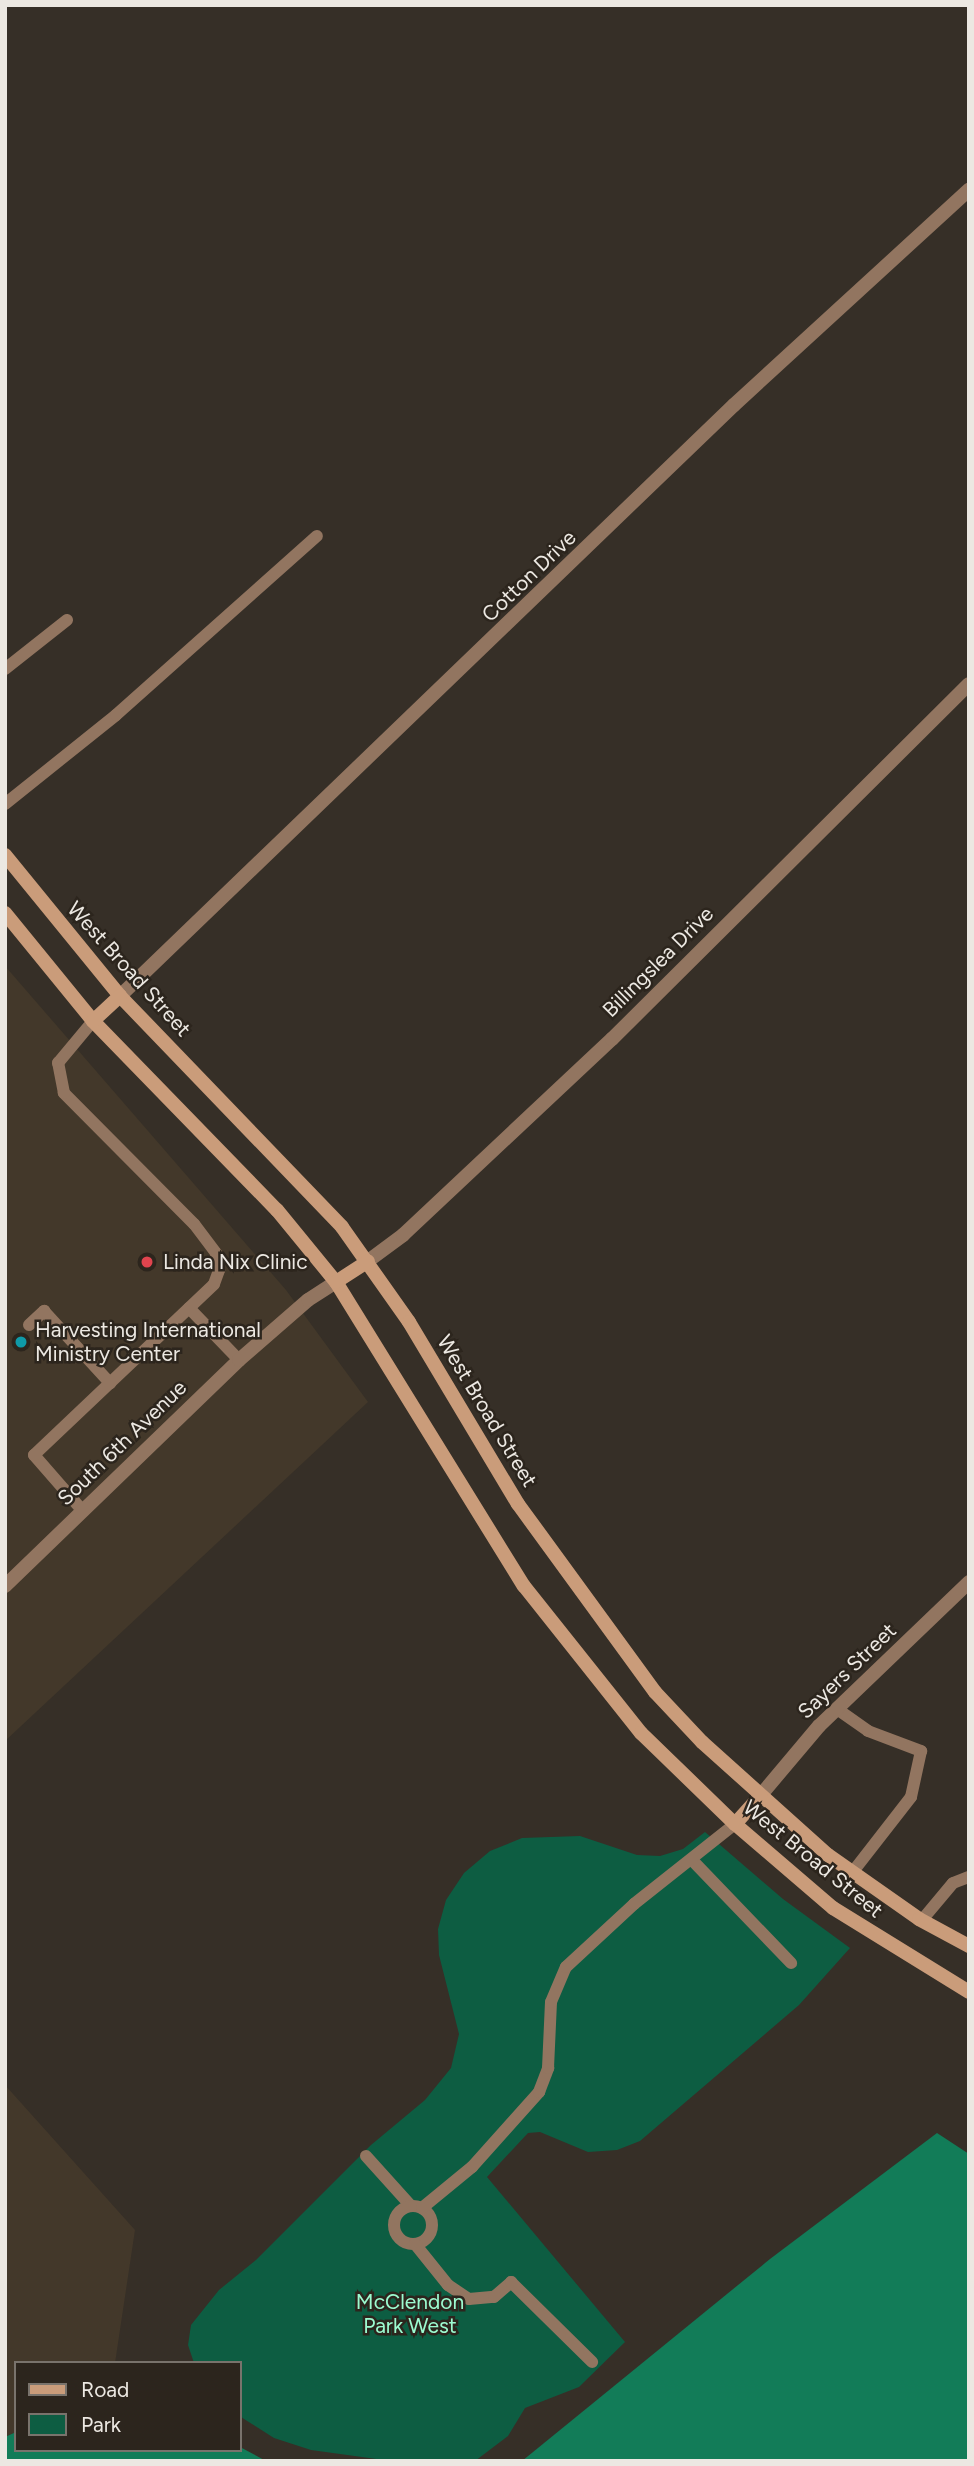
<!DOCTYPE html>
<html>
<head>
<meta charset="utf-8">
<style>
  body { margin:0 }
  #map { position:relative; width:974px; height:2466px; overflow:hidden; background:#362f27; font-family:Figtree,sans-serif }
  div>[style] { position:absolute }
  .built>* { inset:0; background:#43382a }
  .green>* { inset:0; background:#0d5d42 }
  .forest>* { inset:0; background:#127c58 }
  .service>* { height:12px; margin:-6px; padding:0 6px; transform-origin:6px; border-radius:6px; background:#927560 }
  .service>.ring { margin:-6px; padding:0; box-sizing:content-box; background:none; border:12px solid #927560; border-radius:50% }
  .minor>* { height:14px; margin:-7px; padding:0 7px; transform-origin:7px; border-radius:7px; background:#927560 }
  .tertiary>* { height:14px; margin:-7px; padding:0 7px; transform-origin:7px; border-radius:7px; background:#927560 }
  .secondary>* { height:14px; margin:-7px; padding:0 7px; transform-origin:7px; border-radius:7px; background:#ca9c7a }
  .dots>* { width:19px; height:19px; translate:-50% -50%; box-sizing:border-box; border:4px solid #2c251d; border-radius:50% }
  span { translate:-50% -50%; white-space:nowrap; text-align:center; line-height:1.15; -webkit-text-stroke:5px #2c251d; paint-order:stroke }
  .street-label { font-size:21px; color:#ece8e2 }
  .poi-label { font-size:21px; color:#ece8e2 }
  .left { translate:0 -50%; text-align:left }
  .park-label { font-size:21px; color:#9cfbd0 }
  .frame { position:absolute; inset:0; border:7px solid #ece8e2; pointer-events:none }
  .legend { position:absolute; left:14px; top:2361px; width:228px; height:91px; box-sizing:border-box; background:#2c251d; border:2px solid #79736c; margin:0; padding:9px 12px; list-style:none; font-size:21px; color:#ece8e2 }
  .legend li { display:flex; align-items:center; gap:14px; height:35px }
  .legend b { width:35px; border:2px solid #79736c }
</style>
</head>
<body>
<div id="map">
  <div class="built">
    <div style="clip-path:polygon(5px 966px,286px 1290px,368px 1402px,5px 1741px)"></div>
    <div style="clip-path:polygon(5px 2085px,135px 2230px,115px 2363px,16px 2363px,16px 2432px,5px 2437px)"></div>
  </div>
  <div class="green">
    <div style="clip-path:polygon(705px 1832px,783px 1899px,850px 1948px,799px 2005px,640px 2141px,617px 2150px,588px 2152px,540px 2132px,528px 2133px,487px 2177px,625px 2342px,579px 2387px,525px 2408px,508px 2436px,475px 2461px,391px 2461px,311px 2450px,274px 2438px,244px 2419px,240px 2416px,240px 2363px,194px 2363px,188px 2345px,191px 2325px,219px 2290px,256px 2260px,371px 2145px,425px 2100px,451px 2068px,459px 2034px,439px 1955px,438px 1929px,446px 1900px,464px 1873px,490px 1851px,522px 1838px,580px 1836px,637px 1855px,660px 1856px,683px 1849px)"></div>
  </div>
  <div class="forest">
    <div style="clip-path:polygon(937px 2133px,969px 2154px,969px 2461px,522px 2461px,770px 2259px)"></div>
    <div style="clip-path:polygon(16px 2432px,16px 2450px,240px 2447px,266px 2461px,5px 2461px,5px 2437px)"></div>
  </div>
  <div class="service">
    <div style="left:5px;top:669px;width:79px;rotate:-38.3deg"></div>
    <div style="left:5px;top:804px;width:142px;rotate:-38.7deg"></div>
    <div style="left:116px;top:715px;width:269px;rotate:-41.7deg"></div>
    <div style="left:189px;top:1308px;width:72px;rotate:46.1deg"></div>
    <div style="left:29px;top:1325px;width:21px;rotate:-43deg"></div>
    <div style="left:44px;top:1311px;width:98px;rotate:47.5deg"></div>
    <div style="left:82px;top:1510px;width:73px;rotate:-131.1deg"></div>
    <div style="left:34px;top:1455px;width:248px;rotate:-43.5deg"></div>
    <div style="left:214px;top:1284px;width:15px;rotate:-70deg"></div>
    <div style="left:219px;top:1270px;width:17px;rotate:-100deg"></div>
    <div style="left:216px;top:1253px;width:36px;rotate:-127deg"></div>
    <div style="left:194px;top:1224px;width:185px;rotate:-134.8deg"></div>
    <div style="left:64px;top:1093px;width:31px;rotate:-101deg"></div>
    <div style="left:58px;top:1063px;width:55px;rotate:-50.2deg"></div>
    <div style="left:837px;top:1709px;width:38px;rotate:35deg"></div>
    <div style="left:868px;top:1731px;width:57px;rotate:20.7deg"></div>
    <div style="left:921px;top:1751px;width:47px;rotate:102.3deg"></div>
    <div style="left:911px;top:1797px;width:98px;rotate:127.9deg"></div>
    <div style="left:692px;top:1860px;width:143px;rotate:46.1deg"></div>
    <div style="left:922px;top:1920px;width:48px;rotate:-50deg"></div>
    <div style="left:953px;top:1883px;width:17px;rotate:-21deg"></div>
    <div style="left:366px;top:2156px;width:67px;rotate:48deg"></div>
    <div class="ring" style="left:394px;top:2206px;width:26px;height:26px"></div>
    <div style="left:422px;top:2208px;width:65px;rotate:-39.4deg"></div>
    <div style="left:472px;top:2167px;width:101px;rotate:-48.2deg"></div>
    <div style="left:539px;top:2092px;width:26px;rotate:-69deg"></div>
    <div style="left:548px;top:2068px;width:66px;rotate:-87.4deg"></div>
    <div style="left:551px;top:2002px;width:38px;rotate:-67deg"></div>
    <div style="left:566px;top:1967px;width:93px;rotate:-42.8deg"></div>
    <div style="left:634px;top:1904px;width:129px;rotate:-38.4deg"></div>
    <div style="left:415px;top:2244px;width:53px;rotate:51.2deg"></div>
    <div style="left:448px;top:2285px;width:25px;rotate:34deg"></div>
    <div style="left:469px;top:2299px;width:25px;rotate:-5deg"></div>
    <div style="left:494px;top:2297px;width:23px;rotate:-41deg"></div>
    <div style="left:511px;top:2282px;width:114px;rotate:44.6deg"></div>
  </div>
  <div class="minor">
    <div style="left:120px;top:996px;width:852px;rotate:-43.91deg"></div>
    <div style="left:734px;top:405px;width:319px;rotate:-42.5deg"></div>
    <div style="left:368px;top:1261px;width:44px;rotate:-36.6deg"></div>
    <div style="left:403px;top:1235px;width:287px;rotate:-43.2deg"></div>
    <div style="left:612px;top:1039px;width:503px;rotate:-44.84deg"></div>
    <div style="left:760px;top:1796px;width:92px;rotate:-49.9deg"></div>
    <div style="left:819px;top:1726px;width:208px;rotate:-43.8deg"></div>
  </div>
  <div class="tertiary">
    <div style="left:5px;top:1586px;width:325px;rotate:-44deg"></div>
    <div style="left:239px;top:1360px;width:91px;rotate:-41deg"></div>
    <div style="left:308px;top:1300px;width:33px;rotate:-33deg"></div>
  </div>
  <div class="secondary">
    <div style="left:5px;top:855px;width:182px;rotate:50.8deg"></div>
    <div style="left:120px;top:996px;width:320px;rotate:46.1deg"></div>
    <div style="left:342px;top:1227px;width:116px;rotate:54.8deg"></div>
    <div style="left:409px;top:1322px;width:212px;rotate:59.1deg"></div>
    <div style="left:518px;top:1504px;width:233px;rotate:53.9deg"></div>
    <div style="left:655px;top:1692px;width:69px;rotate:46.8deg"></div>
    <div style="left:702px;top:1742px;width:169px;rotate:41.9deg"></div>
    <div style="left:828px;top:1855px;width:111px;rotate:35.1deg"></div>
    <div style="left:919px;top:1919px;width:57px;rotate:28.4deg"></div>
    <div style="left:5px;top:913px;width:139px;rotate:50.8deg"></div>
    <div style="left:93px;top:1021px;width:264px;rotate:45.8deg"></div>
    <div style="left:277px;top:1210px;width:93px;rotate:50.7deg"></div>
    <div style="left:336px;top:1282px;width:357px;rotate:58.3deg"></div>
    <div style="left:524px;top:1586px;width:188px;rotate:51.5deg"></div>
    <div style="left:641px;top:1733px;width:131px;rotate:44.1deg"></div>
    <div style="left:735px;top:1824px;width:129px;rotate:40.6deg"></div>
    <div style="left:833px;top:1908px;width:160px;rotate:31.7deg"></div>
    <div style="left:93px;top:1021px;width:37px;rotate:-43deg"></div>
    <div style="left:336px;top:1282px;width:38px;rotate:-33deg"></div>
    <div style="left:735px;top:1824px;width:38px;rotate:-48deg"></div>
  </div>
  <div class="dots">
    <div style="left:147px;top:1262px;background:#e0444e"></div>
    <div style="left:21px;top:1342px;background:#0f9aa8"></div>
  </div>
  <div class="street-label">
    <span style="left:529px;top:576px;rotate:-44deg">Cotton Drive</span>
    <span style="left:658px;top:962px;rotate:-45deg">Billingslea Drive</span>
    <span style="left:129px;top:969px;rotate:48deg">West Broad Street</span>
    <span style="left:487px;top:1411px;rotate:59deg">West Broad Street</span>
    <span style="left:122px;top:1443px;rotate:-44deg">South 6th Avenue</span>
    <span style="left:847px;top:1671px;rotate:-44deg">Sayers Street</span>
    <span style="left:813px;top:1859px;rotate:39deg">West Broad Street</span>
  </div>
  <div class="poi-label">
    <span class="left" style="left:163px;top:1262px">Linda Nix Clinic</span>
    <span class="left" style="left:35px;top:1342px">Harvesting International<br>Ministry Center</span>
  </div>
  <div class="park-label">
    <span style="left:410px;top:2314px">McClendon<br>Park West</span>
  </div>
  <div class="frame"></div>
  <ul class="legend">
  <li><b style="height:9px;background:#ca9c7a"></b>Road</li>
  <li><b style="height:19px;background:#0d5d42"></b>Park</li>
  </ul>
</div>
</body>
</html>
